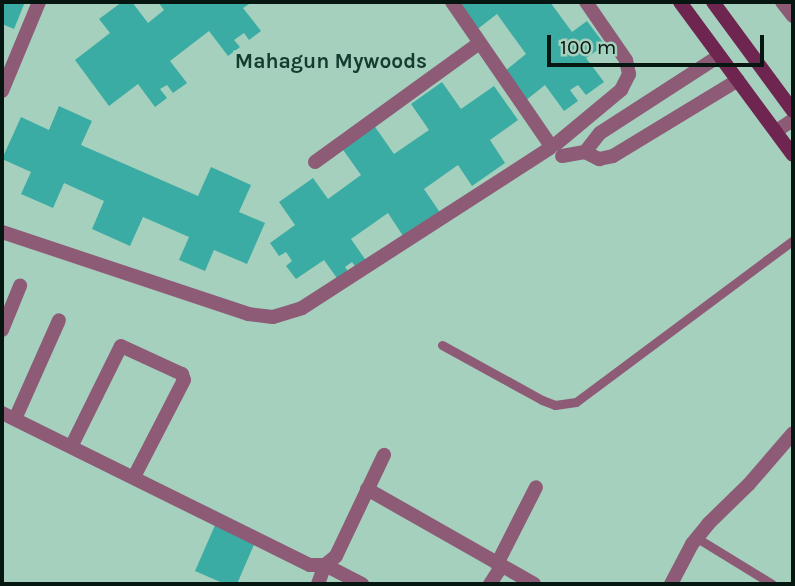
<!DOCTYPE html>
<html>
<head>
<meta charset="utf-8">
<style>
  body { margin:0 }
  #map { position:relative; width:795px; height:586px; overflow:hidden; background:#a5d0be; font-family:Karla,sans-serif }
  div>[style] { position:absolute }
  .building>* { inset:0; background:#3baca3 }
  .lane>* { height:9px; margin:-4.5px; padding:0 4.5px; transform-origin:4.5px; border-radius:4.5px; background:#8e5b76 }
  .street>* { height:14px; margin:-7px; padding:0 7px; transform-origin:7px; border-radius:7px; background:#8e5b76 }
  .secondary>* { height:14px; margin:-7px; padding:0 7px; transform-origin:7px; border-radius:7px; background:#6e2550 }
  span { translate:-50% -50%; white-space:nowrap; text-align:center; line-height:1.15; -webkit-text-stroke:7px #a5d0be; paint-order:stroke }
  .neighbourhood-label { font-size:21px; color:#153c2f; font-weight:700 }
  .frame { position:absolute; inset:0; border:4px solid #061610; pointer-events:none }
  .scale { position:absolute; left:547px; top:35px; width:217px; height:32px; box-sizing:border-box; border:4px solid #061610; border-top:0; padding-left:9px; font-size:21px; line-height:24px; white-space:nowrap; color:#061610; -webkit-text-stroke:5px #a5d0be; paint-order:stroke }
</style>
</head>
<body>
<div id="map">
  <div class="building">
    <div style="clip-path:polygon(2px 2px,25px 2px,14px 29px,2px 24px)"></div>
    <div style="clip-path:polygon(122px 2px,132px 2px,148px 23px,164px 10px,158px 2px,252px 2px,243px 8px,261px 31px,249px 40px,244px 33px,234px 40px,240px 47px,228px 56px,209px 31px,170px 61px,187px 83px,173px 93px,167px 85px,160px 89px,167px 98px,155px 107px,138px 84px,109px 106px,75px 60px,110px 33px,99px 19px)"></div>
    <div style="clip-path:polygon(458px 2px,550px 2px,572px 32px,587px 21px,605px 45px,586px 58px,604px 82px,586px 95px,578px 85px,570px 90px,578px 101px,564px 111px,545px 85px,525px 101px,505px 71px,526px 54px,497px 14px,475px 31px)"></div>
    <div style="clip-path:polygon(442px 82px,461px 109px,494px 86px,518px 120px,490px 140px,505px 163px,472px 186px,458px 165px,424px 189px,441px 214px,405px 239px,388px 213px,351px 239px,367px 262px,357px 269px,352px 262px,345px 267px,350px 274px,339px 281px,324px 260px,296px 279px,286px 266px,292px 261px,286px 252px,279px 256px,270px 243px,295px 225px,279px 202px,313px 178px,328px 199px,361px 175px,341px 147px,373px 124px,394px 154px,429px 130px,411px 104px)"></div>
    <div style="clip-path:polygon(59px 106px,92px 121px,81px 145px,198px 196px,211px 167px,251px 185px,239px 212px,265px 223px,247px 264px,214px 250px,205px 271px,179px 260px,189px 237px,143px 217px,130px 246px,92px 229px,104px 201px,64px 183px,53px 208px,21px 194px,31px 172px,2px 159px,21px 117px,49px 130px)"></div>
    <div style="clip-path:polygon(216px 523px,256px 540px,237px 584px,225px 584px,195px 571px)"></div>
  </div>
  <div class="lane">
    <div style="left:442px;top:345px;width:114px;rotate:28.8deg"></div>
    <div style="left:542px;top:400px;width:14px;rotate:21deg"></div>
    <div style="left:555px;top:405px;width:21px;rotate:-8deg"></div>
    <div style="left:576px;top:402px;width:271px;rotate:-36.7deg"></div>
    <div style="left:697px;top:538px;width:88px;rotate:31.5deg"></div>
  </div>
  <div class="street">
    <div style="left:452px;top:2px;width:175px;rotate:55.5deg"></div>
    <div style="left:782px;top:2px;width:18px;rotate:52deg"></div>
    <div style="left:2px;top:91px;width:96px;rotate:-67.4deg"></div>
    <div style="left:776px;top:131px;width:20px;rotate:-33deg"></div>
    <div style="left:556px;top:144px;width:85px;rotate:-39.7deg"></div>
    <div style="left:621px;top:90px;width:18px;rotate:-63deg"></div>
    <div style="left:629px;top:74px;width:14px;rotate:-102deg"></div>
    <div style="left:626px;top:60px;width:70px;rotate:-124.6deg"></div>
    <div style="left:585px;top:152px;width:24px;rotate:-52deg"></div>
    <div style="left:600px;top:133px;width:142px;rotate:-32.9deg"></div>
    <div style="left:562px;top:156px;width:23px;rotate:-10deg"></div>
    <div style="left:585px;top:152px;width:16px;rotate:27deg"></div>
    <div style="left:599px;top:159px;width:14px;rotate:-12deg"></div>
    <div style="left:613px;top:156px;width:146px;rotate:-31.3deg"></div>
    <div style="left:315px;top:162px;width:201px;rotate:-35.9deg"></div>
    <div style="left:2px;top:232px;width:259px;rotate:18.4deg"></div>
    <div style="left:248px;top:314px;width:25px;rotate:7deg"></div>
    <div style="left:273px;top:317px;width:30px;rotate:-17deg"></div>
    <div style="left:302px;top:308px;width:295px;rotate:-32.8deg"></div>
    <div style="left:2px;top:330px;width:48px;rotate:-67.8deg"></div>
    <div style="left:2px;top:413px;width:343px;rotate:26.3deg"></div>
    <div style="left:310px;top:565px;width:15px"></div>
    <div style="left:15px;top:419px;width:108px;rotate:-66deg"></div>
    <div style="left:72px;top:445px;width:110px;rotate:-63.7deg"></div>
    <div style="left:121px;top:346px;width:67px;rotate:24.7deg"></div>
    <div style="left:182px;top:374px;width:6px;rotate:72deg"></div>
    <div style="left:184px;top:380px;width:109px;rotate:117.3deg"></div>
    <div style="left:367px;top:489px;width:192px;rotate:29.6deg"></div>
    <div style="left:497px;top:564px;width:86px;rotate:-63.1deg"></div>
    <div style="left:325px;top:565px;width:42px;rotate:27.2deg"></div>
    <div style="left:318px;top:584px;width:20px;rotate:-70deg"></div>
    <div style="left:325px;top:565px;width:14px;rotate:-39deg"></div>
    <div style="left:336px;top:556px;width:112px;rotate:-64.6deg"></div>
    <div style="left:490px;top:584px;width:20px;rotate:-57deg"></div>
    <div style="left:671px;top:584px;width:45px;rotate:-62.3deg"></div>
    <div style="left:692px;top:544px;width:26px;rotate:-51deg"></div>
    <div style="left:708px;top:524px;width:57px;rotate:-44.3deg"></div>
    <div style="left:749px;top:484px;width:67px;rotate:-49.2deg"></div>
  </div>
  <div class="secondary">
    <div style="left:680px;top:2px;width:190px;rotate:53.6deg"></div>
    <div style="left:713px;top:2px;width:135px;rotate:53.7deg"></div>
  </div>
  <div class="neighbourhood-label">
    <span style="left:331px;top:61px">Mahagun Mywoods</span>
  </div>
  <div class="frame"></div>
  <div class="scale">100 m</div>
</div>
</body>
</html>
